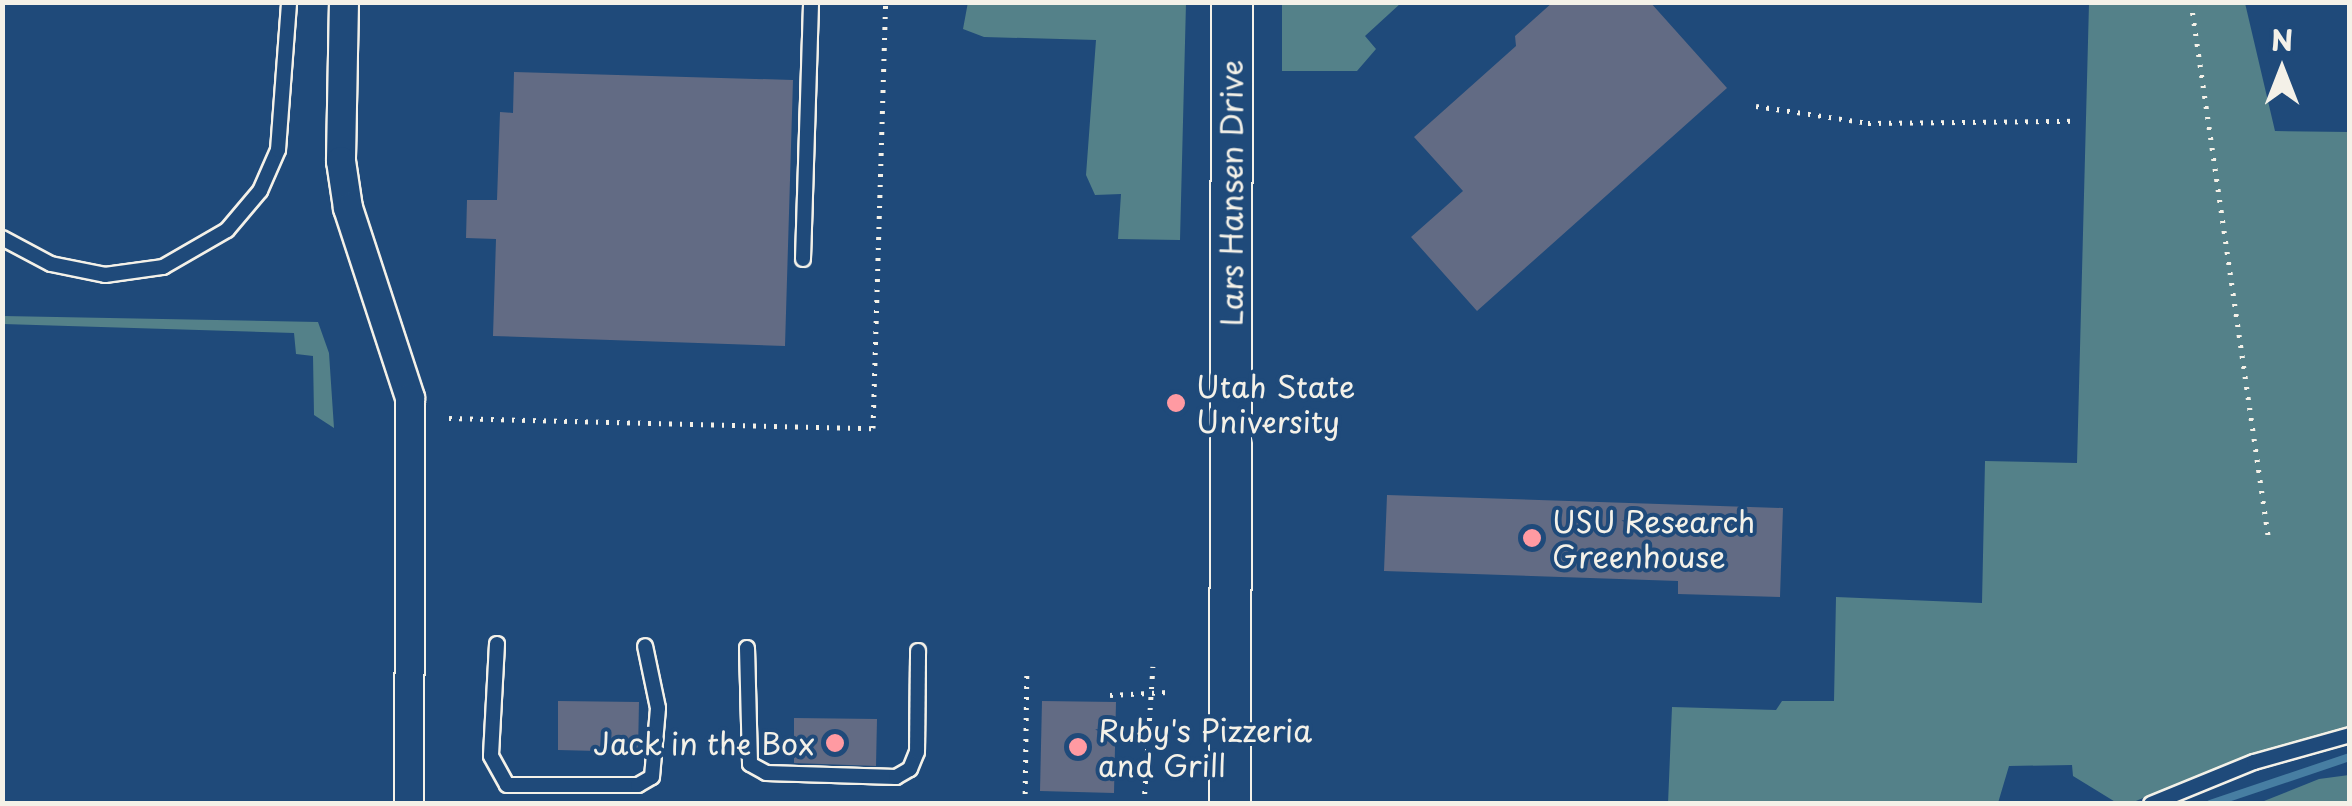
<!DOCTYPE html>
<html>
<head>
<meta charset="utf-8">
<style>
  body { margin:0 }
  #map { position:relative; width:2352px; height:806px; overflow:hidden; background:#1f4a7a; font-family:"Playpen Sans",sans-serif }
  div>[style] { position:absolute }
  .green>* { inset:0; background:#548189 }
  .stream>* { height:8px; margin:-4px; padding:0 4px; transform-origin:4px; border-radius:4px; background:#477ea2 }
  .building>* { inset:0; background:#626b84 }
  .path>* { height:5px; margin-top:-2.5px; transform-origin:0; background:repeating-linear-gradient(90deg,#f4f1e8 0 2.5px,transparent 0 10.5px) }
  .roads { filter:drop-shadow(2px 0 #f4f1e8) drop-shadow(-2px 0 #f4f1e8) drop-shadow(0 2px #f4f1e8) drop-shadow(0 -2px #f4f1e8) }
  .lane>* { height:14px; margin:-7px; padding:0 7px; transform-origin:7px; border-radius:7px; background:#1f4a7a }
  .street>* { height:28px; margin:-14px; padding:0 14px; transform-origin:14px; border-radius:14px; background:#1f4a7a }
  .secondary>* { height:40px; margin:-20px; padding:0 20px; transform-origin:20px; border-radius:20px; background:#1f4a7a }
  .dots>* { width:28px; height:28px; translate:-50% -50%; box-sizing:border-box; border:5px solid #1f4a7a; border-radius:50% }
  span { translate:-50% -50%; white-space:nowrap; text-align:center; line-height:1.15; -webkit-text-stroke:8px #1f4a7a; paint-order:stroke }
  .street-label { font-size:30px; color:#f4f1e8 }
  .poi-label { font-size:30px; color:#f4f1e8 }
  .left { translate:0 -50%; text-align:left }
  .right { translate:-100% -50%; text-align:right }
  .frame { position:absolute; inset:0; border:5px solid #f4f1e8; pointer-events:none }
  .north { position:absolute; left:2232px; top:20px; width:100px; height:100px; -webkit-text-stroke:8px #1f4a7a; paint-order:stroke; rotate:0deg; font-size:28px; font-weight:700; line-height:40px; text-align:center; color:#f4f1e8 }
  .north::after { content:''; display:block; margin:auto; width:35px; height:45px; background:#f4f1e8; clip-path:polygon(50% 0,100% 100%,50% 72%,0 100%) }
</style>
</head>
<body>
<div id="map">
  <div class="green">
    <div style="clip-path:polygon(968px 2px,1186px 3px,1180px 240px,1118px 239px,1121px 194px,1095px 195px,1086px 175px,1096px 40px,984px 37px,963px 29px)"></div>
    <div style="clip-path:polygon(1282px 3px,1282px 2px,1401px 3px,1365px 36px,1376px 49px,1357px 71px,1282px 71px)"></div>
    <div style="clip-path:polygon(2089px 3px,2245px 3px,2275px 131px,2349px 132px,2349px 729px,2223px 765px,2131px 803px,2117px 803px,2073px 776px,2072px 765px,2009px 766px,1998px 803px,1668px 804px,1672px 707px,1776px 710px,1782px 701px,1834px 701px,1836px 597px,1982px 603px,1985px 461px,2077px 463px)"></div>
    <div style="clip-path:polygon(3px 316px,318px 322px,329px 353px,334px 428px,314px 415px,313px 356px,296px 354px,294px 333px,3px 324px)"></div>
    <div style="clip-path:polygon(2349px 775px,2349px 803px,2259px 803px,2319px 779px)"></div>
  </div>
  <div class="stream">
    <div style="left:2210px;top:804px;width:148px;rotate:-18.6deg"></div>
  </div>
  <div class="building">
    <div style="clip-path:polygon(1553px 2px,1650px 2px,1727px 88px,1477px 311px,1411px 237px,1463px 191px,1414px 137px,1516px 46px,1515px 36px)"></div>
    <div style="clip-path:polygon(514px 72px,793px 80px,785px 346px,493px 336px,496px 239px,466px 238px,467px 200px,497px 200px,500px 112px,513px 113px)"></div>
    <div style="clip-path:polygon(1387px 495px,1783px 508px,1780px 597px,1678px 594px,1678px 581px,1384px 571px)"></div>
    <div style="clip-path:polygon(558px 701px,639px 702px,638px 752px,558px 750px)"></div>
    <div style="clip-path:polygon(1042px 701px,1116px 702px,1114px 793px,1040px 791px)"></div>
    <div style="clip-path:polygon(794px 718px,877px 719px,876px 766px,794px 763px)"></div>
  </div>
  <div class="path">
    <div style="left:2191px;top:2px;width:539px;rotate:81.78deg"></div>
    <div style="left:1756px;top:106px;width:113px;rotate:8.6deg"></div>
    <div style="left:1868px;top:123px;width:208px;rotate:-0.6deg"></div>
    <div style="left:449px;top:418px;width:424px;rotate:1.4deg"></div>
    <div style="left:873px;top:428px;width:426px;rotate:-88.3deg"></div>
    <div style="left:1110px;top:695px;width:58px;rotate:-3deg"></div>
    <div style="left:1025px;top:804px;width:135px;rotate:-89.2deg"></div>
    <div style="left:1144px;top:804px;width:138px;rotate:-86.3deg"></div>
  </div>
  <div class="roads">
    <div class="lane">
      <div style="left:2px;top:238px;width:55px;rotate:28deg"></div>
      <div style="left:51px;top:264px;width:55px;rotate:11.5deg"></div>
      <div style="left:105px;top:275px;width:59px;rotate:-7.9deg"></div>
      <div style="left:163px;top:267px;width:74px;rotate:-30deg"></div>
      <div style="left:227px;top:230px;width:51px;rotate:-49.8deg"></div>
      <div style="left:260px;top:191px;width:45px;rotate:-66.3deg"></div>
      <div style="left:278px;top:150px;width:148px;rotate:-85.7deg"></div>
      <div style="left:803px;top:259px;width:257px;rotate:-88.2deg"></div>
      <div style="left:497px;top:644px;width:112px;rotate:93.1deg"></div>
      <div style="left:491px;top:756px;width:33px;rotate:61deg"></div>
      <div style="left:507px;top:785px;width:131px"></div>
      <div style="left:638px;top:785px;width:16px;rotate:-30deg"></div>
      <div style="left:652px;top:777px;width:69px;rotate:-85deg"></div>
      <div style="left:658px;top:708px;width:63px;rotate:-101.8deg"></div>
      <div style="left:747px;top:648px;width:116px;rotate:88.5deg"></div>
      <div style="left:750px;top:764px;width:18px;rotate:29deg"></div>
      <div style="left:766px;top:773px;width:130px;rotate:1.8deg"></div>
      <div style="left:896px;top:777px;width:16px;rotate:-30deg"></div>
      <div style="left:910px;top:769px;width:18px;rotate:-68deg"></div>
      <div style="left:917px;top:752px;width:101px;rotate:-89.4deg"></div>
      <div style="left:2151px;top:804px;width:111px;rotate:-22.2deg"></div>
      <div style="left:2254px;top:762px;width:100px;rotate:-15.7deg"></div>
    </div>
    <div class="street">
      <div style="left:344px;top:2px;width:159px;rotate:91.1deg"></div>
      <div style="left:341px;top:161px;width:48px;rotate:81.5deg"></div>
      <div style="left:348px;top:208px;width:200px;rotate:71.9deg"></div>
      <div style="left:410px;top:398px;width:406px;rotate:90.1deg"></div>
    </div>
    <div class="secondary">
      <div style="left:1230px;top:804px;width:802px;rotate:-89.86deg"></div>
    </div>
  </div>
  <div class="dots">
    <div style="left:1176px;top:403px;background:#ff9aa2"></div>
    <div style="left:1532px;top:538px;background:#ff9aa2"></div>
    <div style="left:835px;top:743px;background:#ff9aa2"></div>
    <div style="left:1078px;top:747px;background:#ff9aa2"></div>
  </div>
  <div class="street-label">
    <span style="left:1231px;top:193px;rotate:-90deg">Lars Hansen Drive</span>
  </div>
  <div class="poi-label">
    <span class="left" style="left:1196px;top:403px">Utah State<br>University</span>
    <span class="left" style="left:1552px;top:538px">USU Research<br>Greenhouse</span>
    <span class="left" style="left:1098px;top:747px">Ruby's Pizzeria<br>and Grill</span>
    <span class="right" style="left:815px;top:743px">Jack in the Box</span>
  </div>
  <div class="frame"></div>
  <div class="north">N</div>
</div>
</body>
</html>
